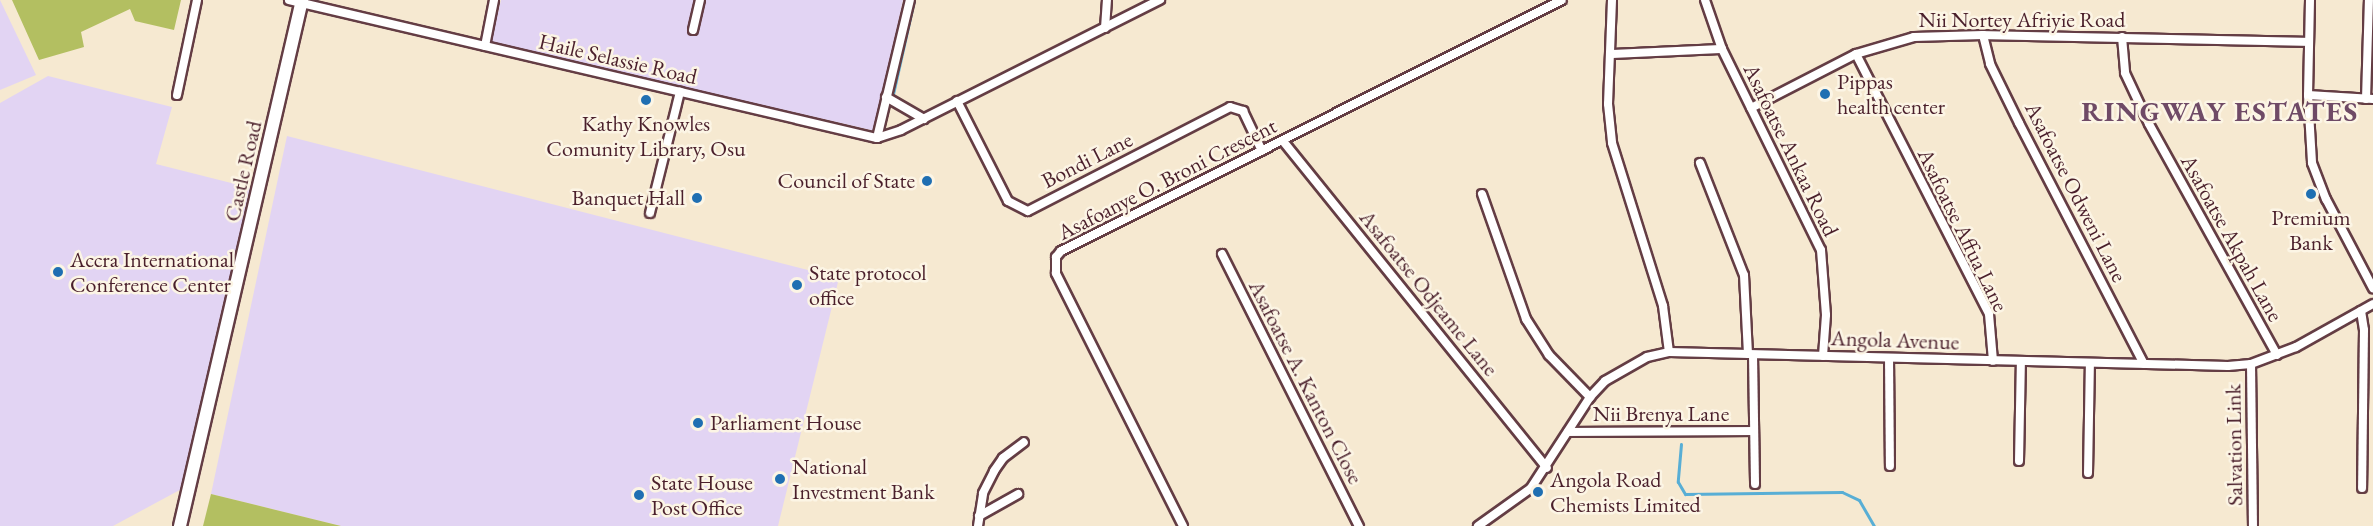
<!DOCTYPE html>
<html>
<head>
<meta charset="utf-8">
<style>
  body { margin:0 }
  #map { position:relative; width:2373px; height:526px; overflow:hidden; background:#f6e9d1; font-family:"EB Garamond",serif }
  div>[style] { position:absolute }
  .built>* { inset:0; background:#e2d4f3 }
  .green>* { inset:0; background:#b3bf61 }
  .stream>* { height:3px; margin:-1.5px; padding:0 1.5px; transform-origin:1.5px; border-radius:1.5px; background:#58aed5 }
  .roads { filter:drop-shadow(2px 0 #643d44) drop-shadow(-2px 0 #643d44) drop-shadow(0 2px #643d44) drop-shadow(0 -2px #643d44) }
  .minor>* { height:8px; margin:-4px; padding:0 4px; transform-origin:4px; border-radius:4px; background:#fff }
  .secondary>* { height:12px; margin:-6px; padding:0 6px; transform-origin:6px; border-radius:6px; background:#fff }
  .dots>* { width:16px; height:16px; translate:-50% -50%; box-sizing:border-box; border:3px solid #fcf5e5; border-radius:50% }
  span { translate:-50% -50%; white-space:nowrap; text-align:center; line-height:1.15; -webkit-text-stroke:5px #fcf5e5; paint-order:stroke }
  .street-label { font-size:22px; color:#4a1f2b }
  .poi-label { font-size:22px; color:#4a1f2b }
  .left { translate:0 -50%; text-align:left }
  .right { translate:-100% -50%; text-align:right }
  .district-label { font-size:28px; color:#6f4a66; font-weight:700; letter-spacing:1.5px }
</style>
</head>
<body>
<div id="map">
  <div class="built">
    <div style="clip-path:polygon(0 0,36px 75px,0 90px)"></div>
    <div style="clip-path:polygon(501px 0,903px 0,875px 131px,491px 43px)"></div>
    <div style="clip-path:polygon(48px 76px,172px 107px,156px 164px,255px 189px,189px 485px,113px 526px,0 526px,0 103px)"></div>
    <div style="clip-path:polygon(287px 136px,839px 278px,778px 526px,341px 526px,211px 494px)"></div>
  </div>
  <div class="green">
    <div style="clip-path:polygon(12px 0,181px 0,174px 30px,135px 21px,130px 9px,81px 32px,84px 47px,39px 60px)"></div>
    <div style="clip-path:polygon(211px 494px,341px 526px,203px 526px)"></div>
  </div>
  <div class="stream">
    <div style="left:893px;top:94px;width:96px;rotate:-77.4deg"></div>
    <div style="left:1681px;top:444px;width:38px;rotate:95deg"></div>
    <div style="left:1678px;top:482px;width:14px;rotate:60deg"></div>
    <div style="left:1685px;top:494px;width:157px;rotate:-0.7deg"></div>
    <div style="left:1842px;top:492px;width:19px;rotate:25deg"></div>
    <div style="left:1859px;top:500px;width:30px;rotate:60deg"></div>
  </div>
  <div class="roads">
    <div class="minor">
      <div style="left:289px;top:0;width:604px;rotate:13.21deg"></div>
      <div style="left:877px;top:138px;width:25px;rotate:-18deg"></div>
      <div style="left:901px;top:130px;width:290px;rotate:-26.7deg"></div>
      <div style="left:1612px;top:0;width:104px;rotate:92.2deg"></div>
      <div style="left:1608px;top:104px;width:39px;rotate:84deg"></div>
      <div style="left:1612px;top:143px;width:171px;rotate:72.6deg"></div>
      <div style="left:1663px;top:306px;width:46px;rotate:82.6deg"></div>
      <div style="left:1705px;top:0;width:52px;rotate:70.9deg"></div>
      <div style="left:1722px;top:49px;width:224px;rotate:63.8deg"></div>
      <div style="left:1821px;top:250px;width:65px;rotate:85.6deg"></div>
      <div style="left:1826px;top:315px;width:41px;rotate:94.2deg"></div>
      <div style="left:2310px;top:0;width:95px;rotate:91.2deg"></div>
      <div style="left:2308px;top:95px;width:68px;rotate:86.6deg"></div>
      <div style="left:2312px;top:163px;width:39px;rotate:69deg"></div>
      <div style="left:2326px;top:199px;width:101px;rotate:62.2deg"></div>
      <div style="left:1105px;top:28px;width:28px;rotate:-86deg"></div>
      <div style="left:693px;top:30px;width:31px;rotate:-77deg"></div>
      <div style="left:1983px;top:35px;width:30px;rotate:76deg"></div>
      <div style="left:1990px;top:64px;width:66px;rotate:63.8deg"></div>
      <div style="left:2019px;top:123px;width:271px;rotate:62.6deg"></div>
      <div style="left:2122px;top:37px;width:36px;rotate:85deg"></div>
      <div style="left:2125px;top:73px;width:56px;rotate:64.8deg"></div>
      <div style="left:2149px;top:124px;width:264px;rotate:61deg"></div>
      <div style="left:485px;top:46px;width:47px;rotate:-78.9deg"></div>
      <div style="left:1611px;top:54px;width:111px;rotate:-2.6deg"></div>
      <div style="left:1856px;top:54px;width:292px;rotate:62.9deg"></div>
      <div style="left:1989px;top:314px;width:47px;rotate:85.1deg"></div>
      <div style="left:177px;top:95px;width:97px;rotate:-78.1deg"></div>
      <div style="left:2308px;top:95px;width:65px;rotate:3.5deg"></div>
      <div style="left:886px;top:97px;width:44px;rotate:30.1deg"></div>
      <div style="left:2366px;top:99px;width:99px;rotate:-88.3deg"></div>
      <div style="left:957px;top:101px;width:112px;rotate:63deg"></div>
      <div style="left:1008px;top:201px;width:22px;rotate:27deg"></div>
      <div style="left:1028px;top:211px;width:227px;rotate:-27.2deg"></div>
      <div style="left:1230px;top:107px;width:14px;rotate:17deg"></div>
      <div style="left:1243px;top:111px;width:44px;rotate:64.6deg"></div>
      <div style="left:1751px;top:108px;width:118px;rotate:-27.2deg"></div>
      <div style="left:1856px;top:54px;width:60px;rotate:-16.3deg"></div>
      <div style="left:1914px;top:37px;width:69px;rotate:-1.7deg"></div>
      <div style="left:1983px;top:35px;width:326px;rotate:1.2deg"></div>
      <div style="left:877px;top:138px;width:142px;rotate:-76.6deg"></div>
      <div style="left:1283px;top:141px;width:420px;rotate:51.1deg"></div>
      <div style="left:1700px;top:163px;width:120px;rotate:68.6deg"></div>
      <div style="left:1744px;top:275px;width:79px;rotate:87.1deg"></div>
      <div style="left:1482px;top:194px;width:133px;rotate:70.6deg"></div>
      <div style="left:1526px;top:319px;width:43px;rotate:57.4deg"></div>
      <div style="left:1549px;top:355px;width:59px;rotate:45.7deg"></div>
      <div style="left:650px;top:213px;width:125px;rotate:-76.1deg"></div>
      <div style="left:1222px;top:254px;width:305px;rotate:63.3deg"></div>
      <div style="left:2361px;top:311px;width:19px;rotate:81deg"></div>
      <div style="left:2364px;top:330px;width:158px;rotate:90.7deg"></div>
      <div style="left:1753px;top:355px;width:129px;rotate:89.1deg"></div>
      <div style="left:1889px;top:358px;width:108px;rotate:89.5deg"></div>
      <div style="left:2251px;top:364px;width:162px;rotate:89.3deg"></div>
      <div style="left:1568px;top:432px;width:186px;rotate:-0.3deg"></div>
      <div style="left:2019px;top:461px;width:100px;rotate:-88.9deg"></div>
      <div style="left:2088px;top:473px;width:110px;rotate:-89deg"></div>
      <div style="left:979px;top:516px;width:45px;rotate:-29.4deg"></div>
      <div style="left:978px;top:526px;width:33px;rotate:-81deg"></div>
      <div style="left:983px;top:493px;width:25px;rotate:-63deg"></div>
      <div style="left:994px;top:471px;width:16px;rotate:-55deg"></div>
      <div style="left:1003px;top:458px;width:26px;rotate:-37deg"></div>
      <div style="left:1183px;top:526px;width:283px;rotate:-116.7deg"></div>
      <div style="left:1056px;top:273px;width:16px;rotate:-90deg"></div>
      <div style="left:1056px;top:257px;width:8px;rotate:-50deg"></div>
      <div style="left:1061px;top:251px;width:560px;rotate:-26.61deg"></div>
      <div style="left:1478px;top:526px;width:65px;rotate:-35.6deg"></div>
      <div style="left:1531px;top:488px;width:108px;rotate:-57deg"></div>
      <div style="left:1590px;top:397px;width:22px;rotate:-47deg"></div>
      <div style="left:1605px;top:381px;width:48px;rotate:-29.7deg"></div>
      <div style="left:1647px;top:357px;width:23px;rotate:-13deg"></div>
      <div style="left:1669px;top:352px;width:559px;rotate:1.43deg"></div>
      <div style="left:2228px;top:366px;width:23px;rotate:-5deg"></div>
      <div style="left:2251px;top:364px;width:48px;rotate:-20.7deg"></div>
      <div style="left:2296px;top:347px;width:88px;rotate:-29.2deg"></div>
    </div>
    <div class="secondary">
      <div style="left:180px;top:526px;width:540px;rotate:-76.94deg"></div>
    </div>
  </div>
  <div class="dots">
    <div style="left:1825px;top:94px;background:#1f6fb2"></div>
    <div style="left:646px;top:100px;background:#1f6fb2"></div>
    <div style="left:927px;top:181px;background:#1f6fb2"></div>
    <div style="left:2311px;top:194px;background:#1f6fb2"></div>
    <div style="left:697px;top:198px;background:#1f6fb2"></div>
    <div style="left:58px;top:272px;background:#1f6fb2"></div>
    <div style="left:797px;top:285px;background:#1f6fb2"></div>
    <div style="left:698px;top:423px;background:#1f6fb2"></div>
    <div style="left:780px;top:479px;background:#1f6fb2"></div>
    <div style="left:1538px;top:492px;background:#1f6fb2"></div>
    <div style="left:639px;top:495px;background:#1f6fb2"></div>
  </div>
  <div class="street-label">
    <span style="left:2022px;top:20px">Nii Nortey Afriyie Road</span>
    <span style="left:618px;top:59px;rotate:13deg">Haile Selassie Road</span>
    <span style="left:1791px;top:150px;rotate:64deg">Asafoatse Ankaa Road</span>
    <span style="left:1087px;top:160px;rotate:-27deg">Bondi Lane</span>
    <span style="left:243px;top:171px;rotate:-77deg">Castle Road</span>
    <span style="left:1167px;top:179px;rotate:-27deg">Asafoanye O. Broni Crescent</span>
    <span style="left:2076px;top:192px;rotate:63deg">Asafoatse Odweni Lane</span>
    <span style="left:1963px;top:230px;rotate:64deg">Asafoatse Affua Lane</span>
    <span style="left:2232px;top:238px;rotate:61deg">Asafoatse Akpah Lane</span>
    <span style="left:1429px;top:293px;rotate:51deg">Asafoatse Odjeame Lane</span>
    <span style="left:1895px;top:340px;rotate:2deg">Angola Avenue</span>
    <span style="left:1306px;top:382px;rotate:63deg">Asafoatse A. Kanton Close</span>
    <span style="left:1661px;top:414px">Nii Brenya Lane</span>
    <span style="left:2234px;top:445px;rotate:-91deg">Salvation Link</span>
  </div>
  <div class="poi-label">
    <span class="left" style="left:1837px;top:94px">Pippas<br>health center</span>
    <span style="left:646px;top:136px">Kathy Knowles<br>Comunity Library, Osu</span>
    <span class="right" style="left:915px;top:181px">Council of State</span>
    <span class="right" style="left:685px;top:198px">Banquet Hall</span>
    <span style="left:2311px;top:230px">Premium<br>Bank</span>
    <span class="left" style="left:70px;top:272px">Accra International<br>Conference Center</span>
    <span class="left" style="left:809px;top:285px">State protocol<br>office</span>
    <span class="left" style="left:710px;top:423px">Parliament House</span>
    <span class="left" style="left:792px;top:479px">National<br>Investment Bank</span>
    <span class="left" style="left:1550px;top:492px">Angola Road<br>Chemists Limited</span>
    <span class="left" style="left:651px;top:495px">State House<br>Post Office</span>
  </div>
  <div class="district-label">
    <span style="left:2220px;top:111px">RINGWAY ESTATES</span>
  </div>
</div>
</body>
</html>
